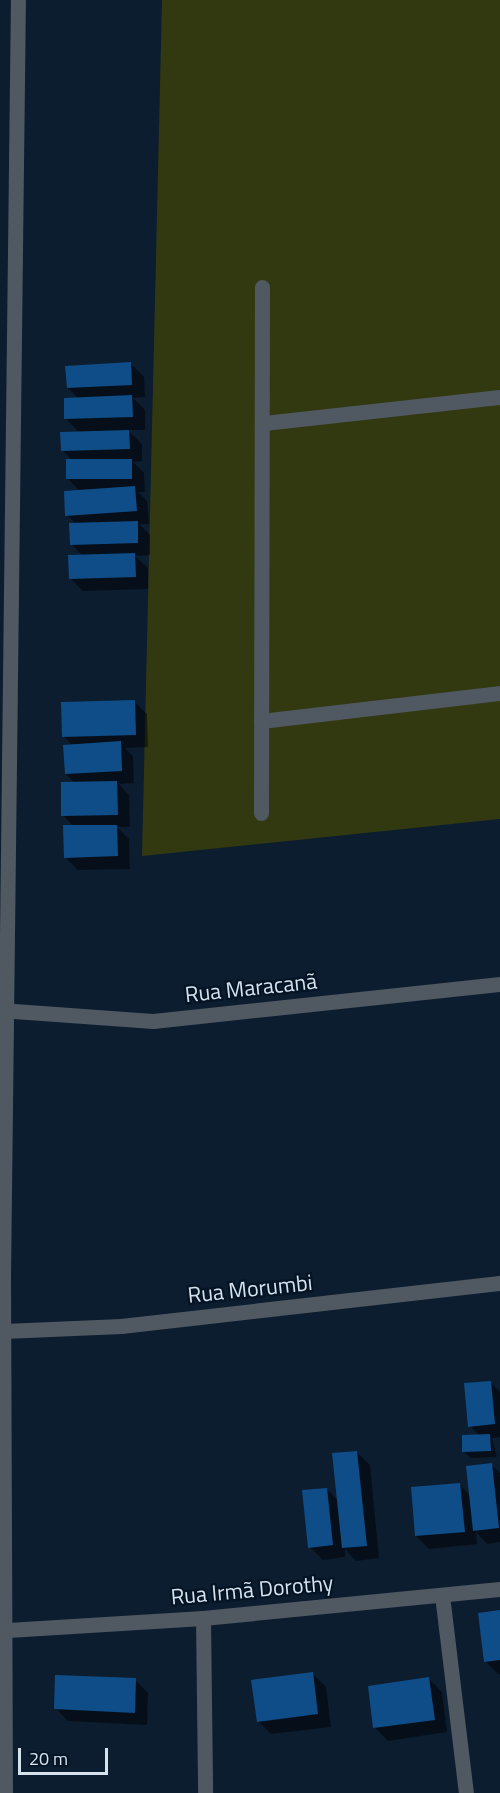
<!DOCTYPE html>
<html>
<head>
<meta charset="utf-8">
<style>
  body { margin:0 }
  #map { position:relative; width:500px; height:1793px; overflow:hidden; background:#0c1d2f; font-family:"Titillium Web",sans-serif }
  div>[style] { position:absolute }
  .green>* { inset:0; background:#323911 }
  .shadow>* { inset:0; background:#0007 }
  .building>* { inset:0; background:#0f4d88 }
  .street>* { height:15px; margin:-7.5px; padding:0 7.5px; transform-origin:7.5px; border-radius:7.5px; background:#505862 }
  span { translate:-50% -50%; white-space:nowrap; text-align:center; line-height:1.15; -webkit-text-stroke:4.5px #041425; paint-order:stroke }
  .street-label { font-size:22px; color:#d6e1ee }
  .scale { position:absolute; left:18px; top:1748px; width:90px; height:27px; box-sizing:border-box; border:3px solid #d6e1ee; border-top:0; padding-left:8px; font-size:18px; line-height:21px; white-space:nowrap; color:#d6e1ee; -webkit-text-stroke:4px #041425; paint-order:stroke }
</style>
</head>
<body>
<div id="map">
  <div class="green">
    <div style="clip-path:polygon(162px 0,500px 0,500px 819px,142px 856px)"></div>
  </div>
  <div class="shadow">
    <div style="clip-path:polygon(131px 364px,144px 377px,145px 397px,133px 398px,145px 410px,145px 430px,128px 430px,142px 444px,142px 461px,133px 462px,144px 473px,145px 492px,138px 492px,147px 501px,149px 524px,139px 524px,150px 535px,150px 555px,135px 556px,148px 568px,148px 589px,83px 591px,70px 578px,83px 556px,71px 544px,76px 524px,67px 515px,80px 491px,68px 479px,72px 460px,62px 450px,80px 433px,66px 419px,79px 399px,68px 388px)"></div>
    <div style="clip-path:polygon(134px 701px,147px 714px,148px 747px,125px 748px,133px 756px,134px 783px,119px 784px,129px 795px,130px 827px,117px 827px,129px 839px,130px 869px,78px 870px,65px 857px,74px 827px,63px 815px,75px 783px,66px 774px,73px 746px,64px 736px)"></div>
    <div style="clip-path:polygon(490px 1382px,500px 1392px,500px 1437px,492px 1438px,497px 1457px,471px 1458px,464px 1452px,480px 1436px,470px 1426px)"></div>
    <div style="clip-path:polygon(357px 1452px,370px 1465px,379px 1558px,356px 1561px,345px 1549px,345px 1557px,323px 1560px,310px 1547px,327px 1489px,338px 1501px)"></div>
    <div style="clip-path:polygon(491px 1464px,500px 1473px,500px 1542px,487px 1544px,476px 1532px,477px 1544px,429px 1549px,416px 1536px,460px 1485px,470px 1496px)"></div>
    <div style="clip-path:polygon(500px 1612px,500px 1674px,498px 1674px,485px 1661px)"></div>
    <div style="clip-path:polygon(313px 1674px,326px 1687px,331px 1727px,271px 1734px,258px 1721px)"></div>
    <div style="clip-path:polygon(429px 1679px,442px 1692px,447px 1732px,388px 1741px,375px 1728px)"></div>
    <div style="clip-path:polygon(135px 1680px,148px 1693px,147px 1725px,68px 1721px,55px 1708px)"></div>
  </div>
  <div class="building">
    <div style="clip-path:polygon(131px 362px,132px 385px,67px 388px,65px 366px)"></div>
    <div style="clip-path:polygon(132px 395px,133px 417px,64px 419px,64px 398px)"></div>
    <div style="clip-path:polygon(129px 430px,130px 449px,61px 451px,60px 432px)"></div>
    <div style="clip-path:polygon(66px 459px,132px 459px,132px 479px,66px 479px)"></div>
    <div style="clip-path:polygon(135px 486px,137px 511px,65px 516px,64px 491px)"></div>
    <div style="clip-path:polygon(138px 521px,138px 543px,70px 545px,69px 523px)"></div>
    <div style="clip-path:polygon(135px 553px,136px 577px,69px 579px,68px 555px)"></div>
    <div style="clip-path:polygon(135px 700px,136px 735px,62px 737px,61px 702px)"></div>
    <div style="clip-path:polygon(121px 741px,122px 771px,65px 774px,63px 745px)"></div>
    <div style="clip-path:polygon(117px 781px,118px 815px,61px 816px,61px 782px)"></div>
    <div style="clip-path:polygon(63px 825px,117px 825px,118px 856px,64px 858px)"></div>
    <div style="clip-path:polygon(491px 1381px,495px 1424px,468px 1427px,464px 1383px)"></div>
    <div style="clip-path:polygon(490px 1434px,491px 1451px,462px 1452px,462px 1435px)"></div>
    <div style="clip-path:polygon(357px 1451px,367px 1546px,342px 1548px,332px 1453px)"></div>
    <div style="clip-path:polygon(492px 1463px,499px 1528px,473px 1531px,466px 1466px)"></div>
    <div style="clip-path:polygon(460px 1483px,465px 1532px,415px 1536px,411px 1487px)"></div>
    <div style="clip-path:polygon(327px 1488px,333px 1545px,308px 1548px,302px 1490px)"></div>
    <div style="clip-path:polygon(500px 1610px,500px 1660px,484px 1662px,478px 1613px)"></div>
    <div style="clip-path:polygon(313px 1672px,318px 1714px,257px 1722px,251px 1680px)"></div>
    <div style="clip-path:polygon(55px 1675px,136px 1678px,135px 1713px,54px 1709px)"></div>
    <div style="clip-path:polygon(429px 1677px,435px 1720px,373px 1728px,368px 1686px)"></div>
  </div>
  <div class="street">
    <div style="left:264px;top:423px;width:237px;rotate:-6.3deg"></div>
    <div style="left:261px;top:721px;width:241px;rotate:-6.7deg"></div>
    <div style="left:261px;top:813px;width:526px;rotate:-89.89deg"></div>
    <div style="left:0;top:1010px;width:153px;rotate:4.1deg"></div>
    <div style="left:153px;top:1021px;width:349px;rotate:-6.1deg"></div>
    <div style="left:4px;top:1331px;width:117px;rotate:-2.4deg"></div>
    <div style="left:121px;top:1326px;width:381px;rotate:-6.5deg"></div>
    <div style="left:442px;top:1595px;width:199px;rotate:83.1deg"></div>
    <div style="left:203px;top:1618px;width:175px;rotate:89.3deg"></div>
    <div style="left:8px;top:1630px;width:195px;rotate:-3.5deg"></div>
    <div style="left:203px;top:1618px;width:298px;rotate:-5.6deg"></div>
    <div style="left:5px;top:1793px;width:516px;rotate:-90.22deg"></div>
    <div style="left:3px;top:1277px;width:1277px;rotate:-89.33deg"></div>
  </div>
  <div class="street-label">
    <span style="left:251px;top:988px;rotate:-6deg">Rua Maracanã</span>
    <span style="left:250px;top:1289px;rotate:-6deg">Rua Morumbi</span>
    <span style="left:252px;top:1590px;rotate:-5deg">Rua Irmã Dorothy</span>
  </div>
  <div class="scale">20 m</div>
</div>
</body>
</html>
